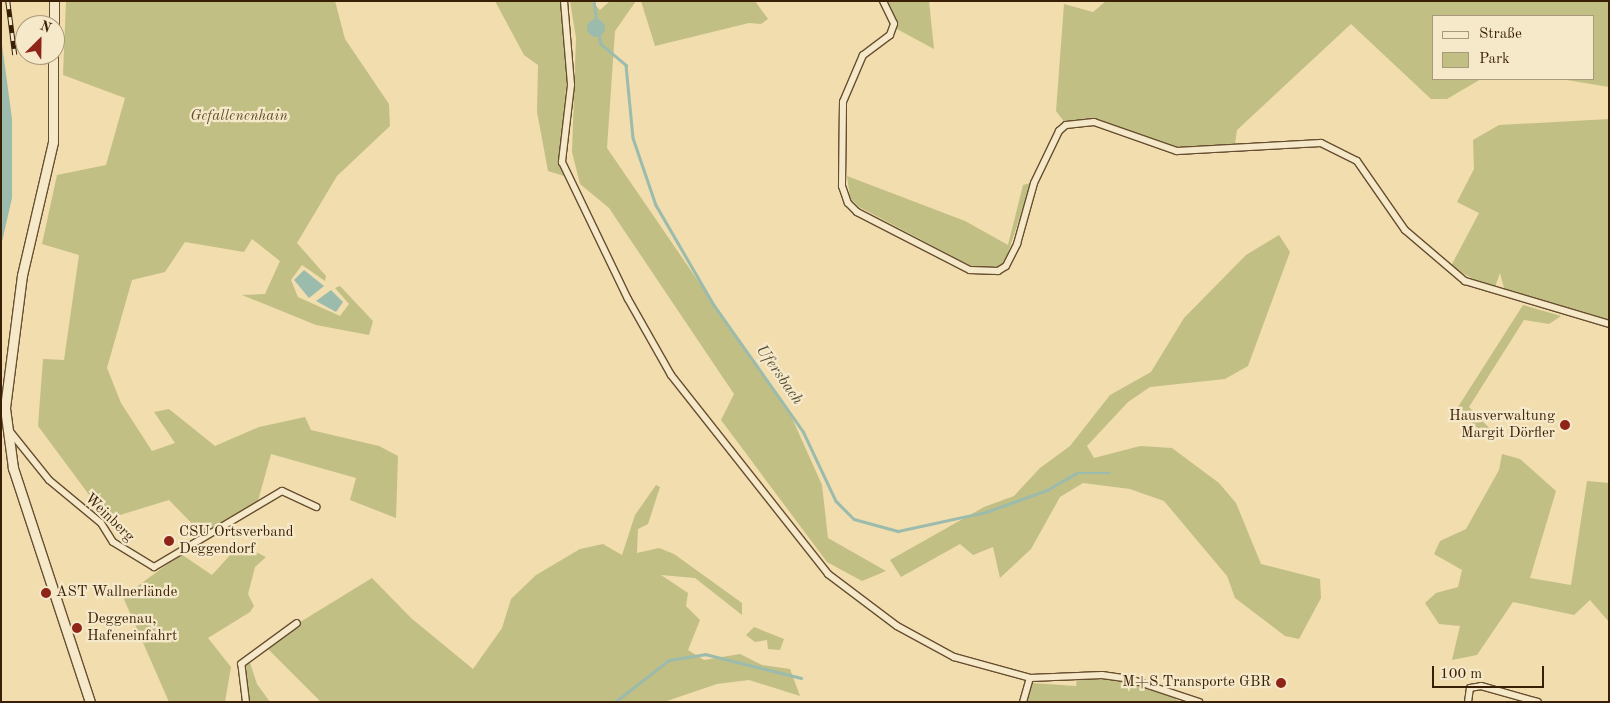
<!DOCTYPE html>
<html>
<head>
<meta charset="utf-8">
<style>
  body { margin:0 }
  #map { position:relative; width:1610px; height:703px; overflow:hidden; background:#f1ddae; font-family:"Old Standard TT",serif }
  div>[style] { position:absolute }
  .green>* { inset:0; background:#c2bf85 }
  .water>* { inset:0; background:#9bbbad }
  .round { border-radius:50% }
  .stream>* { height:2.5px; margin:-1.25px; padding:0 1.25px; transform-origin:1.25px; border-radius:1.25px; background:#9bbbad }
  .roads { filter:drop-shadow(1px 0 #674e30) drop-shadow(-1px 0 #674e30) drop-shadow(0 1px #674e30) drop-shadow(0 -1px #674e30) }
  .minor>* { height:6px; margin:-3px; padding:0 3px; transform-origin:3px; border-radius:3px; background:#f6e9ca }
  .secondary>* { height:9px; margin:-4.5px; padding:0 4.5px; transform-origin:4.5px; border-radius:4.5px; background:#f6e9ca }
  .rail>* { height:4.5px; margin-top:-2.25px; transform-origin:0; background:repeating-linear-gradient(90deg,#f6e9ca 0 8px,#391f06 0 16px); box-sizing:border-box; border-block:1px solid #391f06 }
  .dots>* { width:14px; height:14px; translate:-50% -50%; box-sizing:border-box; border:2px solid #f6e9ca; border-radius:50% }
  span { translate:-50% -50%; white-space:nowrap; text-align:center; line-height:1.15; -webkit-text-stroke:4.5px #f6e9ca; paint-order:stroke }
  .park-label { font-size:15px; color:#624f2c; font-style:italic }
  .poi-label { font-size:15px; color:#391f06 }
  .right { translate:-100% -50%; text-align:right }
  .left { translate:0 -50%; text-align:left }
  .street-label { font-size:15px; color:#391f06 }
  .water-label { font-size:16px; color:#564e38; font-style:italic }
  .frame { position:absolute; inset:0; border:2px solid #391f06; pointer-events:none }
  .legend { position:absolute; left:1432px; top:15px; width:162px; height:65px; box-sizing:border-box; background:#f6e9ca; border:1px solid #aa987c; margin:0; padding:6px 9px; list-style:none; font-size:15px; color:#391f06 }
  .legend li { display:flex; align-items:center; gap:10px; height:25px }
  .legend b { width:25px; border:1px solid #aa987c }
  .north { position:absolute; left:15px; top:15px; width:50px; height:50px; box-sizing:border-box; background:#f6e9ca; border:1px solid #aa987c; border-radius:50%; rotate:23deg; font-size:14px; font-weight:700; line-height:20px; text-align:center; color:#391f06 }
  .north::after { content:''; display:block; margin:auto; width:18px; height:22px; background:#8f2418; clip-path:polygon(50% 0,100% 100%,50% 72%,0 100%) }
  .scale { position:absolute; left:1432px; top:666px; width:112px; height:22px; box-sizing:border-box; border:2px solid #391f06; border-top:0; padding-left:6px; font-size:15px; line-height:18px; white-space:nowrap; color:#391f06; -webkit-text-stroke:4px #f6e9ca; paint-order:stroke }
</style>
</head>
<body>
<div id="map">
  <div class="green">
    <div style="clip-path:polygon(66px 1px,335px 1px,345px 39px,389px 104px,390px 126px,337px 176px,297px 243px,326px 276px,325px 281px,302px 265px,291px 280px,298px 297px,340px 316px,349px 304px,335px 288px,340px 286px,373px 321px,369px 335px,316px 325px,242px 295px,265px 294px,280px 261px,252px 239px,244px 252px,185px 242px,165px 272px,132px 280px,107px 368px,121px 403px,152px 451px,175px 443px,154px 412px,169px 409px,215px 446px,259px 427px,305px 417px,311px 430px,379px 446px,398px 456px,396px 518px,350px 500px,356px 478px,271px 454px,256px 508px,205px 537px,169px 500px,107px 519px,38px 426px,43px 359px,64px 360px,79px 255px,42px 244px,57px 175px,106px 165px,125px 98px,63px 75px)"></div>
    <div style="clip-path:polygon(495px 1px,562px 1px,567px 78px,560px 158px,564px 176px,548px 171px,537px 112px,538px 65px,524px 55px)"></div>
    <div style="clip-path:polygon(570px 1px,591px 1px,600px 10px,610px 1px,636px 1px,615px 31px,607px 148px,792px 418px,822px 485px,828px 538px,886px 571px,862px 581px,827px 562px,721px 420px,734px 394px,609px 208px,580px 184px,572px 152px,576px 38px)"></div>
    <div style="clip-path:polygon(641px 1px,755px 1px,768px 19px,761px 24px,749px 23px,655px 46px)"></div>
    <div style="clip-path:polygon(883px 1px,929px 1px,934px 49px,895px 28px)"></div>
    <div style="clip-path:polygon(1106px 1px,1609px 1px,1609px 87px,1561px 79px,1594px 79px,1594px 16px,1434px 16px,1434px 79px,1481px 79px,1447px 99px,1431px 99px,1351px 24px,1237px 130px,1234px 151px,1177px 151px,1093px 122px,1066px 124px,1056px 111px,1064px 4px,1093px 12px)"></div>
    <div style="clip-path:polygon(1609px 119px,1609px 322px,1505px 292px,1500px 273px,1495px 287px,1488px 288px,1451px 266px,1479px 213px,1457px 202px,1474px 169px,1473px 140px,1499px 125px)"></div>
    <div style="clip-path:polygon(847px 176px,965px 221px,1008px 245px,1023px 185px,1031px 183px,1005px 262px,997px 268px,973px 267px,859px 207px,850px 198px)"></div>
    <div style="clip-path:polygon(1279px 235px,1290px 252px,1248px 366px,1225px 379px,1150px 387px,1128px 402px,1087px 446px,1094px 458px,1140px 446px,1172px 448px,1219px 483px,1236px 503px,1261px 564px,1320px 579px,1321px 598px,1299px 639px,1285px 636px,1235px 598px,1227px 576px,1164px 501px,1130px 489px,1083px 483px,1060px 497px,1031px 549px,1000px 578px,993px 547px,973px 555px,960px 544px,901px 577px,890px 560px,984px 507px,1014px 496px,1040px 468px,1070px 446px,1110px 395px,1151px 372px,1184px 318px,1246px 255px)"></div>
    <div style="clip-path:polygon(1523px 305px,1561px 316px,1549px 324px,1524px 320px,1469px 407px,1490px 429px,1488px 440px,1458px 407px)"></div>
    <div style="clip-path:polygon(1502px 454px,1520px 459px,1556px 491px,1530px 578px,1571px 585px,1587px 481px,1609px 483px,1609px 622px,1590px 600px,1574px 615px,1513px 602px,1477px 655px,1452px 660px,1460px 626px,1439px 624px,1425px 603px,1436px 593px,1458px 587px,1462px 570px,1434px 554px,1440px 541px,1466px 529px,1499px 470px)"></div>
    <div style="clip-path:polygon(656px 485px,660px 487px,648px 524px,638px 529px,637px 553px,659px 548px,674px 554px,742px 603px,742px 615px,695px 578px,661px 575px,688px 593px,686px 606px,700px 620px,688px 650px,704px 660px,740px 654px,762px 665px,790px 669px,800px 696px,749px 680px,717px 684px,664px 702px,321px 702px,268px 649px,297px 624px,372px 578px,411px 618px,473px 669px,502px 628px,511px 599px,536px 575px,580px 549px,603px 544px,622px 555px,635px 515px)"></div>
    <div style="clip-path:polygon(240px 544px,266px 557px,255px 567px,248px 594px,254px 606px,250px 612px,208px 638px,231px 667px,225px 702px,169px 702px,123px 597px,181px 554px,212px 575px)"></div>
    <div style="clip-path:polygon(754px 627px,784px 639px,780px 650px,768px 649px,767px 640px,755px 642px,746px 635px)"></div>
    <div style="clip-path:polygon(248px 657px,257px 684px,270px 702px,246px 702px,241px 664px)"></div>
    <div style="clip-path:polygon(1102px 675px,1158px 686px,1180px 702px,1026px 702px,1032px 683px,1076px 686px,1077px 678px)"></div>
  </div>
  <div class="water">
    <div class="round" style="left:587px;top:19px;width:18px;height:18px"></div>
    <div style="clip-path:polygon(1px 37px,12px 119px,12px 198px,1px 246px)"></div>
    <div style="clip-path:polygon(304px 270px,324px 286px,309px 298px,294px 280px)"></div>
    <div style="clip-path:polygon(331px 290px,343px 302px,336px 312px,316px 301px)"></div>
  </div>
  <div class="stream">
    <div style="left:594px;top:1px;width:21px;rotate:82deg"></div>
    <div style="left:599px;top:35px;width:9px;rotate:77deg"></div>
    <div style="left:601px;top:44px;width:33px;rotate:40deg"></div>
    <div style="left:626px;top:65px;width:73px;rotate:84.5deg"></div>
    <div style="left:633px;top:138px;width:71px;rotate:71.1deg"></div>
    <div style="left:656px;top:205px;width:116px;rotate:59.9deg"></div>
    <div style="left:714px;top:305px;width:154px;rotate:54.8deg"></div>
    <div style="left:803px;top:431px;width:77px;rotate:64.8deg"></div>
    <div style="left:836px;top:501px;width:25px;rotate:45deg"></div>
    <div style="left:854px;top:519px;width:46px;rotate:15.3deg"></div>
    <div style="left:898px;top:531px;width:90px;rotate:-12.2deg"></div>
    <div style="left:986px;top:512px;width:65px;rotate:-19.8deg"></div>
    <div style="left:1047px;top:490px;width:34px;rotate:-30deg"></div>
    <div style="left:1077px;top:473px;width:33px"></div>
    <div style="left:615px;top:702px;width:68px;rotate:-37.9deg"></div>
    <div style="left:669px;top:660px;width:36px;rotate:-9deg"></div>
    <div style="left:705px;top:654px;width:99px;rotate:14deg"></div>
  </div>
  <div class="roads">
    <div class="minor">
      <div style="left:564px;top:1px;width:84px;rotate:85.2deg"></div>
      <div style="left:571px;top:85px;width:78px;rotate:96.7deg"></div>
      <div style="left:562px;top:162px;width:152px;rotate:64.3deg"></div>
      <div style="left:628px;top:299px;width:87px;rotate:60.5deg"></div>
      <div style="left:671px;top:375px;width:253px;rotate:51.7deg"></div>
      <div style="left:828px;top:574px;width:86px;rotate:37deg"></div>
      <div style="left:897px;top:626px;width:65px;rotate:28.5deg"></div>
      <div style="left:954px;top:657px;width:79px;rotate:15.4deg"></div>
      <div style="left:1030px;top:678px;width:72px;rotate:-2.4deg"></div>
      <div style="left:1102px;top:675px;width:28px;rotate:8deg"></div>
      <div style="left:1130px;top:679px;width:73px;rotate:18.4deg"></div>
      <div style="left:883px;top:1px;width:25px;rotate:64deg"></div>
      <div style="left:894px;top:24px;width:12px;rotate:110deg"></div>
      <div style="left:890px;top:35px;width:34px;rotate:143deg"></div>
      <div style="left:863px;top:55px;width:51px;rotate:113.1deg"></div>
      <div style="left:843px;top:102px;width:84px;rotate:90.7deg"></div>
      <div style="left:842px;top:186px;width:18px;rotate:71deg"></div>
      <div style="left:848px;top:203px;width:13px;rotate:45deg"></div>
      <div style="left:857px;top:212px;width:127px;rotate:27.2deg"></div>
      <div style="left:970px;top:270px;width:28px;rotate:2deg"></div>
      <div style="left:998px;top:271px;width:9px;rotate:-32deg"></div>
      <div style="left:1006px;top:266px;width:25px;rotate:-63deg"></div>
      <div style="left:1017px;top:244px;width:63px;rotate:-74.4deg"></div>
      <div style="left:1034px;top:183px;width:58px;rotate:-64.3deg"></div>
      <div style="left:1059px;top:131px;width:9px;rotate:-41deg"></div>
      <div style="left:1066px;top:125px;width:28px;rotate:-6deg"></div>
      <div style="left:1094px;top:122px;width:88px;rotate:19.3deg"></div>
      <div style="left:1177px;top:151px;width:144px;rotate:-3.2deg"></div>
      <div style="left:1321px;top:143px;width:40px;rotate:26.6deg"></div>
      <div style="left:1357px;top:161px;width:84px;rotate:55.2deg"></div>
      <div style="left:1405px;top:230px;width:79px;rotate:40.4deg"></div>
      <div style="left:1465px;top:281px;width:150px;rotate:16.6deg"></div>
      <div style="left:8px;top:429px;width:65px;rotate:51.2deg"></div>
      <div style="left:49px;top:480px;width:67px;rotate:39.6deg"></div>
      <div style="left:101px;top:523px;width:22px;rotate:58deg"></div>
      <div style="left:113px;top:542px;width:48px;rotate:31.4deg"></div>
      <div style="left:154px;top:567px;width:149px;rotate:-30.7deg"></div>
      <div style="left:282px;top:491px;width:38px;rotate:25deg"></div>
      <div style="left:246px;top:702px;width:38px;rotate:-97deg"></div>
      <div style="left:241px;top:664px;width:69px;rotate:-36.2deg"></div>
      <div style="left:1023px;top:702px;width:25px;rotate:-74deg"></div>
      <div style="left:1468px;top:702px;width:14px;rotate:-82deg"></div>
      <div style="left:1470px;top:688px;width:11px;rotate:-10deg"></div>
      <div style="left:1481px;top:686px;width:59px;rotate:15.7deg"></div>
    </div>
    <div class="secondary">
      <div style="left:54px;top:1px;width:24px;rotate:90deg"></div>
      <div style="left:53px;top:55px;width:87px;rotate:90deg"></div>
      <div style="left:53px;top:142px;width:137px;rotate:103.1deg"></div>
      <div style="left:22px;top:275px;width:134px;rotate:97.3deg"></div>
      <div style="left:5px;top:408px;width:61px;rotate:82.4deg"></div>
      <div style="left:13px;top:468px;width:246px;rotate:71.8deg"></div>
    </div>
  </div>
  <div class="rail">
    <div style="left:8px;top:1px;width:54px;rotate:82.6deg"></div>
  </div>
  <div class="dots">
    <div style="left:1565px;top:425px;background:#8f2418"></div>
    <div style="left:169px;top:541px;background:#8f2418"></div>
    <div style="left:46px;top:593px;background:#8f2418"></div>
    <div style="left:77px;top:628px;background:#8f2418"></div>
    <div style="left:1281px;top:683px;background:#8f2418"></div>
  </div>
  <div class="park-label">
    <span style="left:239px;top:117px">Gefallenenhain</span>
  </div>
  <div class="poi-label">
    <span class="right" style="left:1555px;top:425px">Hausverwaltung<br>Margit Dörfler</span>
    <span class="left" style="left:179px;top:541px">CSU Ortsverband<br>Deggendorf</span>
    <span class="left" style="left:56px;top:593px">AST Wallnerlände</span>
    <span class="left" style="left:87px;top:628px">Deggenau,<br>Hafeneinfahrt</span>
    <span class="right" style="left:1271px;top:683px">M+S Transporte GBR</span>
  </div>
  <div class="street-label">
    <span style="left:109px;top:518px;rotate:44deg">Weinberg</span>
  </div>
  <div class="water-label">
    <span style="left:779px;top:375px;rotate:55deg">Ufersbach</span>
  </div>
  <div class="frame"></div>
  <ul class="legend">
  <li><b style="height:6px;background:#f6e9ca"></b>Straße</li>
  <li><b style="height:14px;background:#c2bf85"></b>Park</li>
  </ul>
  <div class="north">N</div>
  <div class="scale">100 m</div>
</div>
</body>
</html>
